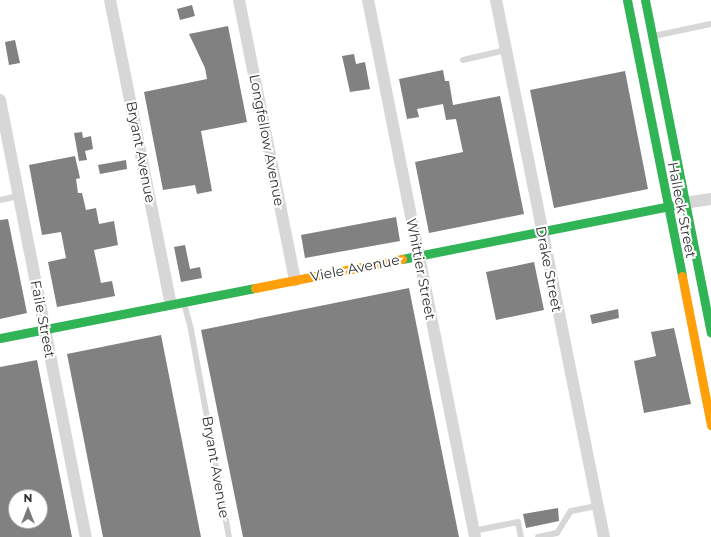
<!DOCTYPE html>
<html>
<head>
<meta charset="utf-8">
<style>
  body { margin:0 }
  #map { position:relative; width:711px; height:537px; overflow:hidden; background:#fff; font-family:Montserrat,sans-serif }
  div>[style] { position:absolute }
  .building>* { inset:0; background:#818181 }
  .lane>* { height:6px; margin:-3px; padding:0 3px; transform-origin:3px; border-radius:3px; background:#d7d7d7 }
  .street>* { height:12px; margin:-6px; padding:0 6px; transform-origin:6px; border-radius:6px; background:#d7d7d7 }
  .fast>* { height:9px; margin:-4.5px; padding:0 4.5px; transform-origin:4.5px; border-radius:4.5px; background:#30b455 }
  .slow>* { height:9px; margin:-4.5px; padding:0 4.5px; transform-origin:4.5px; border-radius:4.5px; background:#ff9f0a }
  span { translate:-50% -50%; white-space:nowrap; text-align:center; line-height:1.15; -webkit-text-stroke:4px #fff; paint-order:stroke }
  .street-label { font-size:14px; color:#333 }
  .north { position:absolute; left:8px; top:489px; width:40px; height:40px; box-sizing:border-box; background:#fff; border:1px solid #adadad; border-radius:50%; rotate:0deg; font-size:11px; font-weight:700; line-height:16px; text-align:center; color:#333 }
  .north::after { content:''; display:block; margin:auto; width:14px; height:18px; background:#7a7a7a; clip-path:polygon(50% 0,100% 100%,50% 72%,0 100%) }
</style>
</head>
<body>
<div id="map">
  <div class="building">
    <div style="clip-path:polygon(192px 5px,195px 16px,180px 20px,177px 9px)"></div>
    <div style="clip-path:polygon(228px 26px,247px 122px,201px 131px,212px 191px,197px 194px,195px 185px,163px 190px,144px 92px,207px 79px,205px 68px,189px 34px)"></div>
    <div style="clip-path:polygon(15px 40px,20px 63px,9px 65px,5px 42px)"></div>
    <div style="clip-path:polygon(354px 54px,356px 64px,365px 62px,370px 89px,350px 92px,342px 56px)"></div>
    <div style="clip-path:polygon(443px 70px,445px 81px,449px 81px,453px 105px,500px 96px,524px 214px,429px 233px,415px 162px,463px 152px,456px 119px,446px 120px,443px 104px,417px 109px,419px 117px,407px 119px,399px 79px)"></div>
    <div style="clip-path:polygon(625px 71px,648px 189px,554px 208px,530px 90px)"></div>
    <div style="clip-path:polygon(82px 132px,83px 138px,91px 136px,93px 149px,85px 151px,87px 160px,79px 161px,74px 133px)"></div>
    <div style="clip-path:polygon(75px 156px,80px 178px,76px 179px,78px 193px,82px 193px,86px 210px,96px 208px,99px 224px,114px 221px,118px 245px,94px 250px,101px 283px,112px 281px,115px 296px,57px 307px,48px 262px,66px 258px,61px 232px,42px 235px,29px 165px)"></div>
    <div style="clip-path:polygon(126px 160px,127px 169px,100px 174px,98px 165px)"></div>
    <div style="clip-path:polygon(396px 217px,400px 241px,305px 258px,301px 235px)"></div>
    <div style="clip-path:polygon(8px 219px,27px 313px,0 319px,0 220px)"></div>
    <div style="clip-path:polygon(185px 245px,190px 269px,200px 267px,202px 278px,181px 282px,174px 247px)"></div>
    <div style="clip-path:polygon(534px 262px,544px 310px,496px 320px,486px 272px)"></div>
    <div style="clip-path:polygon(409px 288px,459px 537px,243px 537px,201px 330px)"></div>
    <div style="clip-path:polygon(618px 309px,619px 318px,592px 324px,590px 315px)"></div>
    <div style="clip-path:polygon(674px 328px,691px 404px,644px 413px,634px 361px,656px 356px,651px 332px)"></div>
    <div style="clip-path:polygon(161px 335px,201px 537px,103px 537px,67px 354px)"></div>
    <div style="clip-path:polygon(evenodd,37px 360px,72px 537px,0 537px,0 367px,37px 360px,16px 497px,40px 497px,40px 521px,16px 521px,16px 497px)"></div>
    <div style="clip-path:polygon(558px 508px,559px 521px,526px 528px,523px 514px)"></div>
  </div>
  <div class="lane">
    <div style="left:654px;top:36px;width:58px;rotate:-11.9deg"></div>
    <div style="left:463px;top:60px;width:44px;rotate:-13.1deg"></div>
    <div style="left:0;top:200px;width:19px;rotate:-12deg"></div>
    <div style="left:184px;top:303px;width:28px;rotate:75deg"></div>
    <div style="left:191px;top:330px;width:210px;rotate:79.6deg"></div>
    <div style="left:473px;top:531px;width:46px;rotate:-11.3deg"></div>
    <div style="left:518px;top:522px;width:15px;rotate:79deg"></div>
    <div style="left:538px;top:537px;width:19px;rotate:-12deg"></div>
    <div style="left:557px;top:533px;width:26px;rotate:-58deg"></div>
    <div style="left:571px;top:511px;width:26px;rotate:-11deg"></div>
  </div>
  <div class="street">
    <div style="left:110px;top:0;width:310px;rotate:78.7deg"></div>
    <div style="left:239px;top:0;width:286px;rotate:78.7deg"></div>
    <div style="left:368px;top:0;width:548px;rotate:78.73deg"></div>
    <div style="left:496px;top:0;width:548px;rotate:78.63deg"></div>
    <div style="left:0;top:100px;width:445px;rotate:78.9deg"></div>
    <div style="left:685px;top:203px;width:26px;rotate:-9deg"></div>
  </div>
  <div class="fast">
    <div style="left:627px;top:0;width:281px;rotate:78.7deg"></div>
    <div style="left:645px;top:0;width:339px;rotate:78.8deg"></div>
    <div style="left:402px;top:259px;width:288px;rotate:-11.2deg"></div>
    <div style="left:0;top:338px;width:260px;rotate:-11.1deg"></div>
  </div>
  <div class="slow">
    <div style="left:682px;top:276px;width:152px;rotate:79deg"></div>
    <div style="left:255px;top:288px;width:150px;rotate:-11.2deg"></div>
  </div>
  <div class="street-label">
    <span style="left:267px;top:140px;rotate:79deg">Longfellow Avenue</span>
    <span style="left:141px;top:152px;rotate:79deg">Bryant Avenue</span>
    <span style="left:682px;top:210px;rotate:79deg">Halleck Street</span>
    <span style="left:355px;top:268px;rotate:-11deg">Viele Avenue</span>
    <span style="left:421px;top:269px;rotate:79deg">Whittier Street</span>
    <span style="left:549px;top:269px;rotate:79deg">Drake Street</span>
    <span style="left:43px;top:319px;rotate:79deg">Faile Street</span>
    <span style="left:216px;top:467px;rotate:80deg">Bryant Avenue</span>
  </div>
  <div class="north">N</div>
</div>
</body>
</html>
